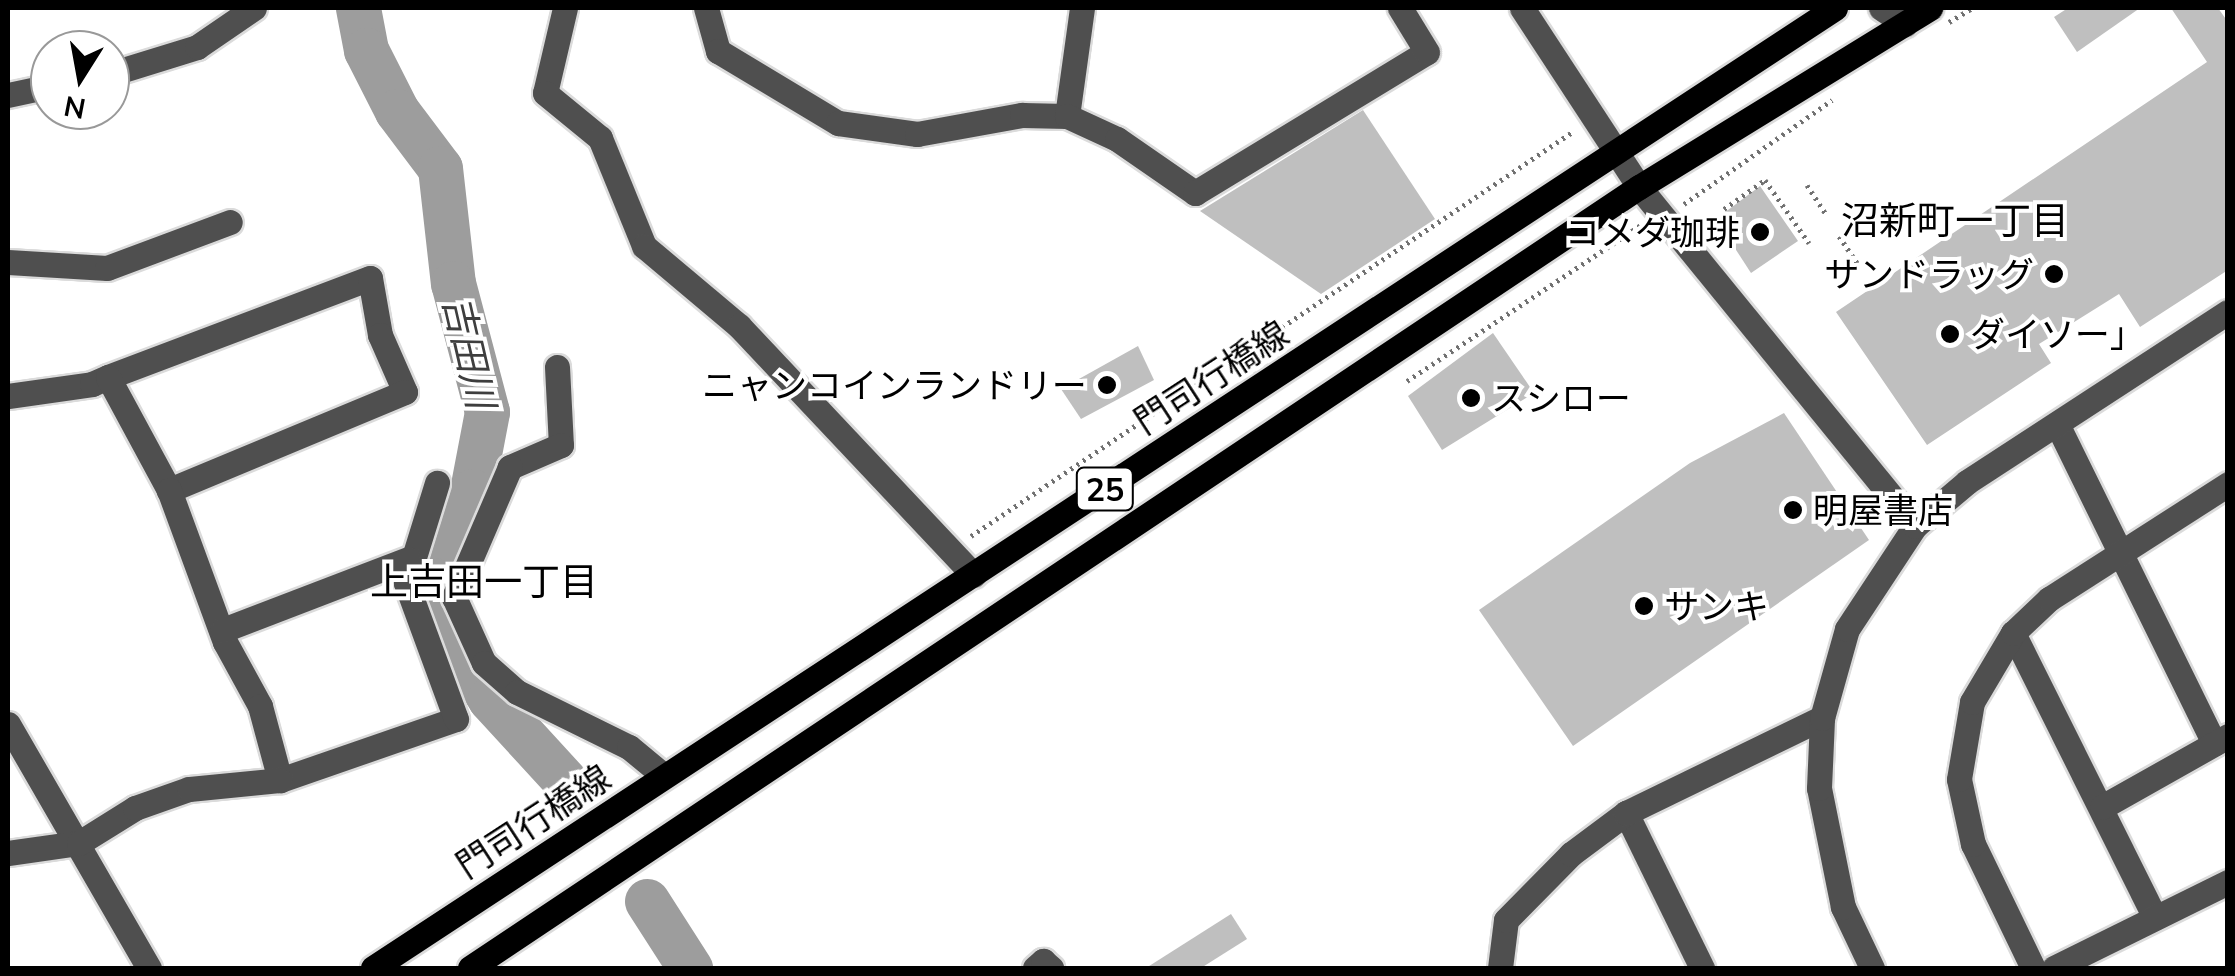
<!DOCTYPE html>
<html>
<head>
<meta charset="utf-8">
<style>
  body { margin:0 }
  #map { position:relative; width:2235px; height:976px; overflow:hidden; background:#fff; font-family:Mulish,"Noto Sans JP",sans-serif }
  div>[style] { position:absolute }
  .river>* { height:45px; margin:-22.5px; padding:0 22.5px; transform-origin:22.5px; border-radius:22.5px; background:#9d9d9d }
  .building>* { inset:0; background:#bfbfbf }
  .path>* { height:5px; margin-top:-2.5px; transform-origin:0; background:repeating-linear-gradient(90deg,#717171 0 2.5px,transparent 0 7.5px) }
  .roads { filter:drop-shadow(2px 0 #dbdbdb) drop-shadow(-2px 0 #dbdbdb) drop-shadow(0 2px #dbdbdb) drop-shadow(0 -2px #dbdbdb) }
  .minor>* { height:25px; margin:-12.5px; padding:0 12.5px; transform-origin:12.5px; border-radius:12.5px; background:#4f4f4f }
  .major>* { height:25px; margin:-12.5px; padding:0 12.5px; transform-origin:12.5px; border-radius:12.5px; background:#000 }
  .dots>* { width:28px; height:28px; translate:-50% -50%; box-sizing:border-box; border:5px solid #fff; border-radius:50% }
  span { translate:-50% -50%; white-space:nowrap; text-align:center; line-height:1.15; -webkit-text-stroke:8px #fff; paint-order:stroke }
  .shield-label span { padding:2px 8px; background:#fff; border:2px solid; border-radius:8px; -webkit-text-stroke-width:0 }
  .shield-label { font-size:32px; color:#000; font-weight:700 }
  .poi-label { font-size:35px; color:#000 }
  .right { translate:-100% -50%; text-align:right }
  .left { translate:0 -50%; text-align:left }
  .street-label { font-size:35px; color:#000 }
  .neighbourhood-label { font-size:38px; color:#000 }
  .water-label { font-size:38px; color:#3e3e3e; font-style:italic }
  .frame { position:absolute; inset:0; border:10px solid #000; pointer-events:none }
  .north { position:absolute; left:30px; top:30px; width:100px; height:100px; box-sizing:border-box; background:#fff; border:2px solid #999; border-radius:50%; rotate:191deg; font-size:28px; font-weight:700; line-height:40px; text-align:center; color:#000 }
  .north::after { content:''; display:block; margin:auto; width:35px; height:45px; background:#000; clip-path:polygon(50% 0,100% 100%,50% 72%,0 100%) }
</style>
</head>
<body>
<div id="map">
  <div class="river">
    <div style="left:358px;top:8px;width:43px;rotate:79.2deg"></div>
    <div style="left:366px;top:50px;width:68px;rotate:63.1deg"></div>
    <div style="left:397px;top:111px;width:71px;rotate:53deg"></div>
    <div style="left:440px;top:168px;width:116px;rotate:83.6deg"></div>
    <div style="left:453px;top:283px;width:133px;rotate:75.2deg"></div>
    <div style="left:487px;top:412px;width:80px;rotate:100.8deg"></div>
    <div style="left:472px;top:491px;width:97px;rotate:113.1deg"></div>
    <div style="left:434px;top:580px;width:43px;rotate:80.5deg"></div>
    <div style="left:441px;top:622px;width:91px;rotate:57.5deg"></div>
    <div style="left:490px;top:699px;width:115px;rotate:47.5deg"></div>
    <div style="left:647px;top:901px;width:80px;rotate:57.3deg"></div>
  </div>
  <div class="building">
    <div style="clip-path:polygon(2068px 8px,2140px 8px,2077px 52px,2054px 17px)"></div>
    <div style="clip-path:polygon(2171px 8px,2218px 8px,2228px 22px,2228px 270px,2140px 327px,2119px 294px,2039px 344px,2051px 363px,1927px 445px,1836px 312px,2207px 62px)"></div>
    <div style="clip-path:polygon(1363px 110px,1435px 219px,1321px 294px,1200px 211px)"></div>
    <div style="clip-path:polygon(1760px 186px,1798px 241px,1751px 273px,1716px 219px)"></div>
    <div style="clip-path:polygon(1493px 333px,1534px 393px,1442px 450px,1408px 396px)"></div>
    <div style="clip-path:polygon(1138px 346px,1154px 380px,1081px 419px,1061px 389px)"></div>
    <div style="clip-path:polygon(1784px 413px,1869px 540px,1573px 746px,1479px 610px,1690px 463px)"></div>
    <div style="clip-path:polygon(1231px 914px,1247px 939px,1201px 968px,1146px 968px)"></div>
  </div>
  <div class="path">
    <div style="left:1949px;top:22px;width:27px;rotate:-31deg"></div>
    <div style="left:1807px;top:185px;width:33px;rotate:57deg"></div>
    <div style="left:1684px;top:204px;width:181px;rotate:-35.1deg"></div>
    <div style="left:1724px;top:209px;width:50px;rotate:-35.3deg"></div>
    <div style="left:1765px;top:180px;width:77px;rotate:55.1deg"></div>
    <div style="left:1839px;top:236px;width:36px;rotate:56deg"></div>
    <div style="left:1407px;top:381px;width:281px;rotate:-33.7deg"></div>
    <div style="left:971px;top:536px;width:726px;rotate:-33.89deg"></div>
  </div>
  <div class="roads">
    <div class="minor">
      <div style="left:565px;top:8px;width:87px;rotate:103.2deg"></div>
      <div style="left:545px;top:93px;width:71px;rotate:39.3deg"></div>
      <div style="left:600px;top:138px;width:117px;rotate:67.8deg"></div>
      <div style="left:644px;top:246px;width:124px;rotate:40.1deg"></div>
      <div style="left:739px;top:326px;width:342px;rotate:46.7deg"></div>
      <div style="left:706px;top:8px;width:45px;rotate:74.4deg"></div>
      <div style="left:718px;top:51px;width:140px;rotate:31deg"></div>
      <div style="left:838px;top:123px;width:80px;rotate:7.9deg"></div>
      <div style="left:917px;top:134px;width:107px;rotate:-10.3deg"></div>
      <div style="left:1022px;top:115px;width:45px;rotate:1.3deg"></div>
      <div style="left:1082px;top:8px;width:109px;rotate:97.9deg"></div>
      <div style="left:1067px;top:116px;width:55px;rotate:24.7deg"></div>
      <div style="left:1117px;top:139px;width:95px;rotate:34.7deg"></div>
      <div style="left:1195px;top:193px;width:271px;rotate:-31.3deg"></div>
      <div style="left:1427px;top:52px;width:52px;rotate:-121.5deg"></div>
      <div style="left:1522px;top:8px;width:214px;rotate:56.8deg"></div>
      <div style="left:1639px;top:187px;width:437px;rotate:50.8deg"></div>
      <div style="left:1881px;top:8px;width:29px;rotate:34deg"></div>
      <div style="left:110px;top:74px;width:91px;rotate:-17.2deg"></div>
      <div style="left:197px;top:47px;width:69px;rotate:-34.4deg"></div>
      <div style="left:8px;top:95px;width:43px;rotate:-12.1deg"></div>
      <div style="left:8px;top:262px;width:99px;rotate:3.5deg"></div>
      <div style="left:107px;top:268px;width:131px;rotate:-20.5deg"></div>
      <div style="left:557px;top:367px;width:78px;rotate:87.1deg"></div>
      <div style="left:561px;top:445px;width:56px;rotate:156.7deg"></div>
      <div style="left:510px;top:467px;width:142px;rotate:113.3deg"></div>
      <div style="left:454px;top:597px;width:72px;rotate:65.6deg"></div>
      <div style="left:484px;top:663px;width:44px;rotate:41.3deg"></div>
      <div style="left:517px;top:692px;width:125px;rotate:26.2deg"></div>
      <div style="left:629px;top:747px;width:45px;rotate:39.6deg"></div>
      <div style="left:8px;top:396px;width:85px;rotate:-8.1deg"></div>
      <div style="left:92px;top:384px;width:17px;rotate:-24deg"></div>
      <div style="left:108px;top:377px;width:280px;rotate:-20.7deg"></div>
      <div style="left:370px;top:278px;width:58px;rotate:80deg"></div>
      <div style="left:380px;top:335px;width:62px;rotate:66.3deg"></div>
      <div style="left:405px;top:392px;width:256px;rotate:157.4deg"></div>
      <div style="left:169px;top:490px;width:128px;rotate:-118.4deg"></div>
      <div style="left:2057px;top:424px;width:356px;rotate:63.8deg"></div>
      <div style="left:169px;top:490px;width:162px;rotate:69.8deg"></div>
      <div style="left:225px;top:642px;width:73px;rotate:61.3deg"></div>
      <div style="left:260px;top:706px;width:77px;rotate:74.9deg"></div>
      <div style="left:280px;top:780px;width:186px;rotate:-19.1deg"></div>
      <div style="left:456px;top:719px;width:145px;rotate:-110.2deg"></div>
      <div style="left:406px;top:583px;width:105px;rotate:-72.8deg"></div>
      <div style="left:223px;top:630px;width:198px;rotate:-21deg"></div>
      <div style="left:2013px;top:633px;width:318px;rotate:63.5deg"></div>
      <div style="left:8px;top:724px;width:282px;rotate:60deg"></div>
      <div style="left:2102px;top:807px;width:145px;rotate:-29.4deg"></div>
      <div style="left:1626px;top:813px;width:173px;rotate:63.9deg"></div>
      <div style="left:8px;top:853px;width:72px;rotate:-8deg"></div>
      <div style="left:79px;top:843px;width:66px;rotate:-32deg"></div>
      <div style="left:135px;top:808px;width:57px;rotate:-19.4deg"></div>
      <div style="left:189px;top:789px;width:91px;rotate:-5.6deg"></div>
      <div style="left:1035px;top:968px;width:11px;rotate:-41deg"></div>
      <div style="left:1043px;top:961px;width:11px;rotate:41deg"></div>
      <div style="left:1500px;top:968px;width:48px;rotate:-82.9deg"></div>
      <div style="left:1506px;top:920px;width:93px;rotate:-45.4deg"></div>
      <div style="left:1571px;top:854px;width:69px;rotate:-36.7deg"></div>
      <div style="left:1626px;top:813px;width:218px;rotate:-25.9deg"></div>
      <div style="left:1872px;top:968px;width:68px;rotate:-115.4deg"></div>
      <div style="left:1843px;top:907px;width:121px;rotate:-101.4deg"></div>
      <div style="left:1819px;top:788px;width:70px;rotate:-87.5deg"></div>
      <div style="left:1822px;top:718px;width:92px;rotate:-74.3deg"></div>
      <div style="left:1847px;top:629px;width:123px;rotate:-56.6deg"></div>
      <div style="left:1915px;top:526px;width:68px;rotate:-40.2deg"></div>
      <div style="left:1967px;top:482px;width:311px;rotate:-33.1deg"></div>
      <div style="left:2033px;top:968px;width:138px;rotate:-115.8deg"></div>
      <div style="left:1973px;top:844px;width:66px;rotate:-102.2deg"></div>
      <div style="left:1959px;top:779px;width:78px;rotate:-80.4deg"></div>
      <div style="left:1972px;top:702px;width:80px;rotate:-59.3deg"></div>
      <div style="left:2013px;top:633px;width:50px;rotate:-43.4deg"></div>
      <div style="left:2049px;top:599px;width:213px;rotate:-32.7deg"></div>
      <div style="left:2054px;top:968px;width:194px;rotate:-26.3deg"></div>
    </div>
    <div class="major">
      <div style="left:373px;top:968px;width:1749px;rotate:-33.29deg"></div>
      <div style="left:470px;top:968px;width:1406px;rotate:-33.75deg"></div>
      <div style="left:1639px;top:187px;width:342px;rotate:-31.6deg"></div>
    </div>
  </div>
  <div class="dots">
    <div style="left:1760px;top:232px;background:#000"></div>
    <div style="left:2054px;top:274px;background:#000"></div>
    <div style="left:1950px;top:334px;background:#000"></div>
    <div style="left:1107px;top:385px;background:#000"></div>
    <div style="left:1471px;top:398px;background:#000"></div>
    <div style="left:1793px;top:510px;background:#000"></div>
    <div style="left:1644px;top:606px;background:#000"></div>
  </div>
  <div class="shield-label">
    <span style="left:1105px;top:489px">25</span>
  </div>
  <div class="poi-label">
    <span class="right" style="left:1740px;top:232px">コメダ珈琲</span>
    <span class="right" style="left:2034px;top:274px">サンドラッグ</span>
    <span class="left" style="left:1970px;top:334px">ダイソー」</span>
    <span class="right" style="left:1087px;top:385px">ニャンコインランドリー</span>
    <span class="left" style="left:1491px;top:398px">スシロー</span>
    <span class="left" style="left:1813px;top:510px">明屋書店</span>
    <span class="left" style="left:1664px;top:606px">サンキ</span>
  </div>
  <div class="street-label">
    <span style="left:1211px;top:377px;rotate:-33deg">門司行橋線</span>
    <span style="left:533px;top:821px;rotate:-33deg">門司行橋線</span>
  </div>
  <div class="neighbourhood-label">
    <span style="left:1955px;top:221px">沼新町一丁目</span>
    <span style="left:484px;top:582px">上吉田一丁目</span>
  </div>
  <div class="water-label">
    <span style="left:469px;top:352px;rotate:77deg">吉田川</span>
  </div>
  <div class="frame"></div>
  <div class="north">N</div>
</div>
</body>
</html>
